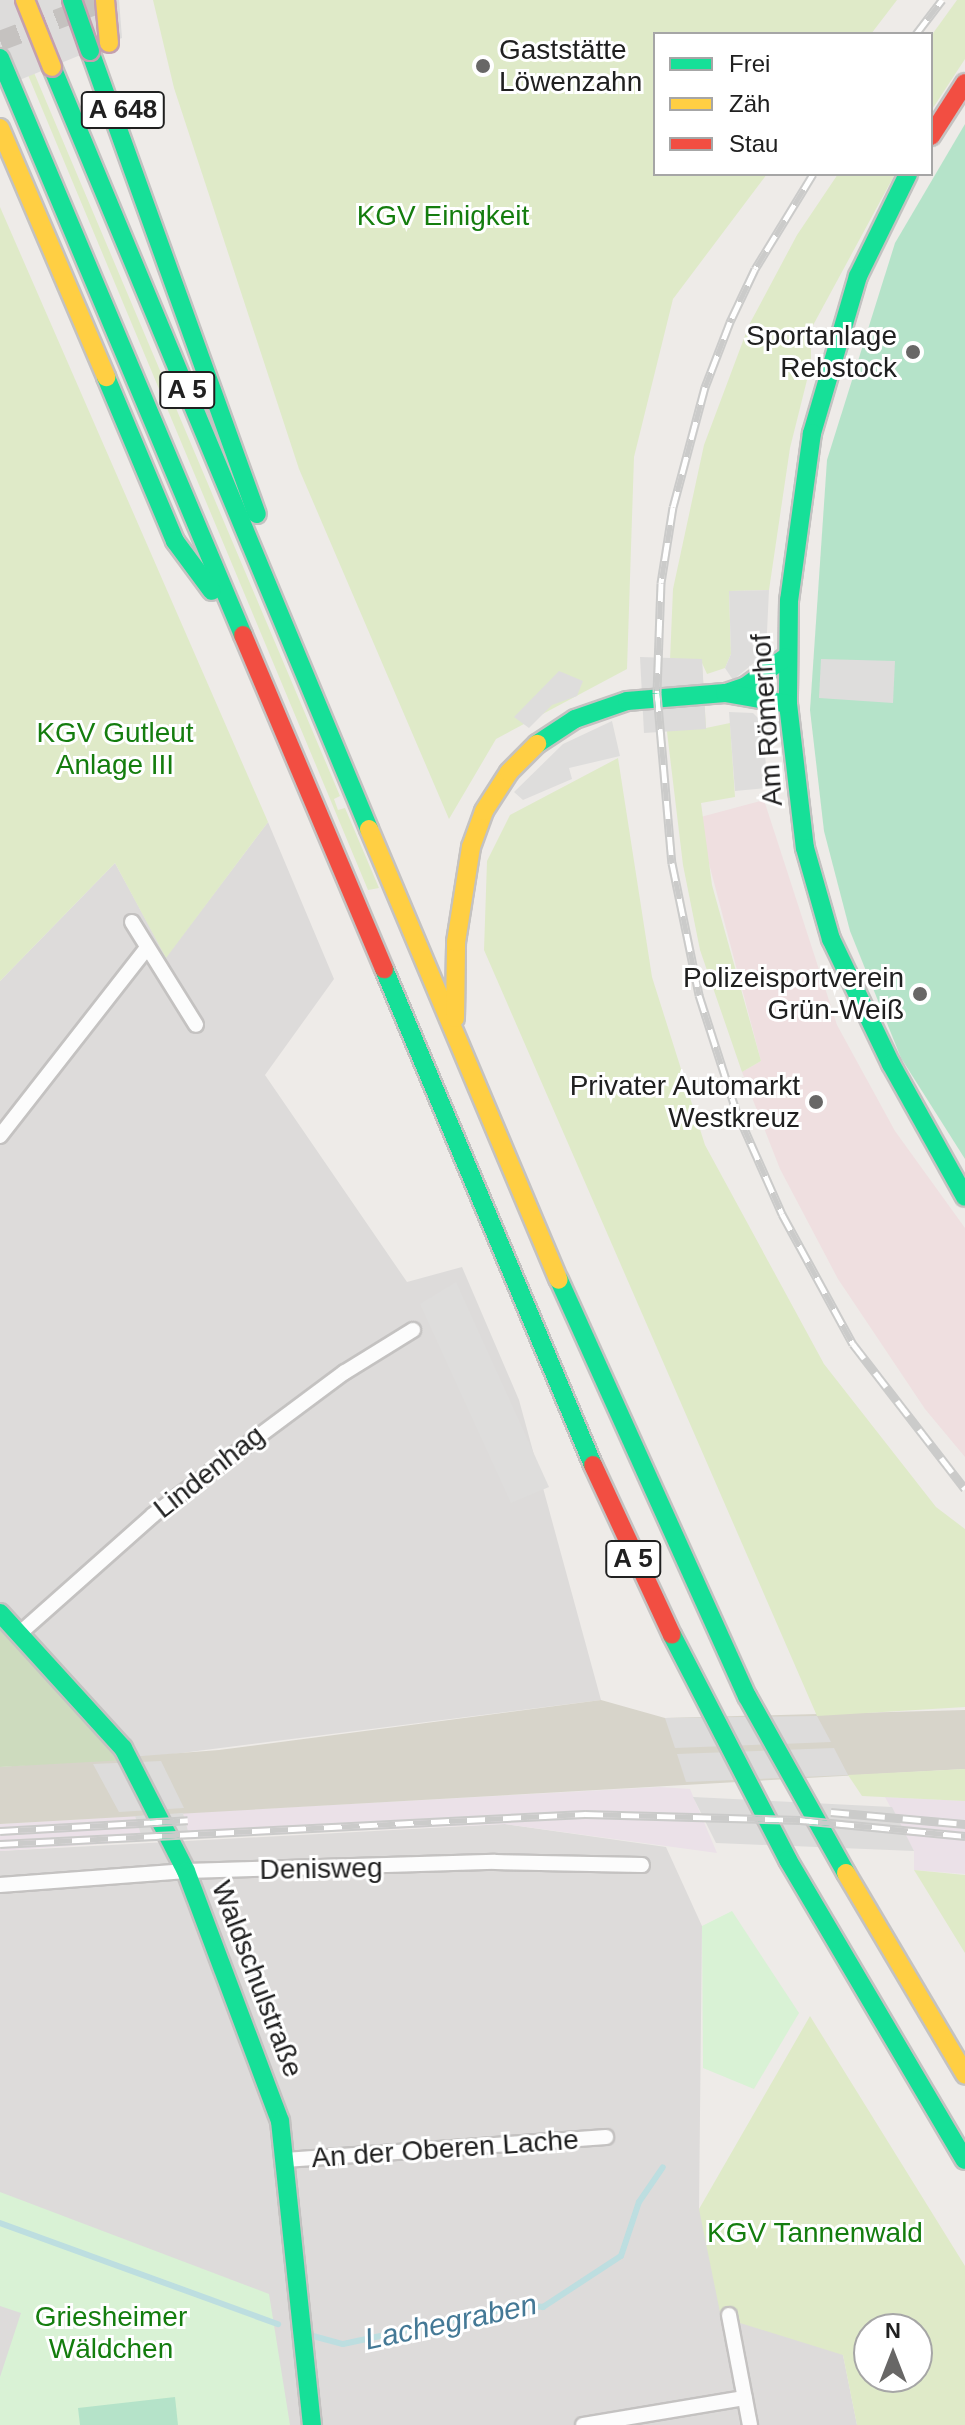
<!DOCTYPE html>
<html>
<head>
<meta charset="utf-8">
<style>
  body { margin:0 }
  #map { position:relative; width:965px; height:2425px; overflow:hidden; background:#eeebe8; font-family:Helvetica,sans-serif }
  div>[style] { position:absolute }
  .residential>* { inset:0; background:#dddbda }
  .commercial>* { inset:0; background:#efdfe0 }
  .industrial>* { inset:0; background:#ebe1e8 }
  .construction>* { inset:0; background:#d7d4ca }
  .grass>* { inset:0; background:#dfeac8 }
  .forest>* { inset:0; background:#cddbbe }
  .park>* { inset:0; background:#d9f2d5 }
  .pitch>* { inset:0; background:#b5e3c9 }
  .parking>* { inset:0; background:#dedddc }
  .pier>* { inset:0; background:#dddcdb }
  .stream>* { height:6px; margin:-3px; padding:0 3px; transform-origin:3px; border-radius:3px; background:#bddee0 }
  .secondary-tunnel>* { height:20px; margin-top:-10px; transform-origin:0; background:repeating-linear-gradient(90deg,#c5c2c0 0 20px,transparent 0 30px) }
  .roads { filter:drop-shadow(2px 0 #c4c2c1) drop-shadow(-2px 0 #c4c2c1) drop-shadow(0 2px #c4c2c1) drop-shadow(0 -2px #c4c2c1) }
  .street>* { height:14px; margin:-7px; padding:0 7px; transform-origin:7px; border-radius:7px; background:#fcfcfc }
  .fast>* { height:18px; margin:-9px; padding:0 9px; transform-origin:9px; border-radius:9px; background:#16e098 }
  .slow>* { height:18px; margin:-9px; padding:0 9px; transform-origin:9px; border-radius:9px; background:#ffcf43 }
  .jam>* { height:18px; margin:-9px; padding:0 9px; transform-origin:9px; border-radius:9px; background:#f24e42 }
  .rail>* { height:9px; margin-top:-4.5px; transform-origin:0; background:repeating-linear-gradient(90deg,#fff 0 18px,#cbcbca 0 36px); box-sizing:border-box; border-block:2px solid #cbcbca }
  .bridges { filter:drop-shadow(2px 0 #c3a0af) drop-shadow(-2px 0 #c3a0af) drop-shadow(0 2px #c3a0af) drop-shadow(0 -2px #c3a0af) }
  .fast-bridge>* { height:18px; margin:-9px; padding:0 9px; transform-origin:9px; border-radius:9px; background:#16e098 }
  .slow-bridge>* { height:18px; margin:-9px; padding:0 9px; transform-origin:9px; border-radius:9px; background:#ffcf43 }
  .dots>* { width:22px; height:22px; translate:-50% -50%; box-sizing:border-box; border:4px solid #fff; border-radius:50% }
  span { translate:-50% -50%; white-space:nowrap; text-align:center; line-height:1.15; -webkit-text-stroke:6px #fff; paint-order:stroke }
  .shield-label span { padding:2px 6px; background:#fff; border:2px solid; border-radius:6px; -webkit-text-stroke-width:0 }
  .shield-label { font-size:26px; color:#202020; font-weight:700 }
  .poi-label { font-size:28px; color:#202020 }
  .left { translate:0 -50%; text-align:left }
  .right { translate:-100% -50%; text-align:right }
  .park-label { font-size:28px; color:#147d0e }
  .street-label { font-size:28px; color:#202020 }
  .water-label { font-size:30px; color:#447996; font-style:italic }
  .legend { position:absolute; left:653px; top:32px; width:280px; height:144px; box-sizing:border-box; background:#fff; border:2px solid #a6a6a6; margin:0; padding:10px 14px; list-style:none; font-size:24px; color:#202020 }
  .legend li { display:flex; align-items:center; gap:16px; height:40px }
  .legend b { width:40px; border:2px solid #a6a6a6 }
  .north { position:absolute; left:853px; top:2313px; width:80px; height:80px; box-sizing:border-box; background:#fff; border:2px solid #a6a6a6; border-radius:50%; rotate:0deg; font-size:22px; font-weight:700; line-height:32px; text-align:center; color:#202020 }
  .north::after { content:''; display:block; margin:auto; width:28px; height:36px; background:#686766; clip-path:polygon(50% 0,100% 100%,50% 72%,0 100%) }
</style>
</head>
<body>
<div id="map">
  <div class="residential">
    <div style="clip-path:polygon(268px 822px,334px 979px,265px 1075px,407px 1282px,462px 1267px,519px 1400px,601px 1700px,126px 1760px,0 1622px,0 981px,115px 863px,166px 957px)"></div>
    <div style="clip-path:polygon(505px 1824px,666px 1847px,702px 1926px,699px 2209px,843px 2355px,857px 2425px,0 2425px,0 1851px)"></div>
  </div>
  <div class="commercial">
    <div style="clip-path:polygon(764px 800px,837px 1025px,895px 1131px,965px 1228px,965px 1457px,925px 1409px,838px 1279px,780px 1169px,742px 1072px,761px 1061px,697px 818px)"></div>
  </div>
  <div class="industrial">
    <div style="clip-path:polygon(660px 1787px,690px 1789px,717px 1853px,505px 1824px,190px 1838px,183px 1813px)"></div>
    <div style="clip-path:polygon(885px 1797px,965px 1801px,965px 1874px,914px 1870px,914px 1851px)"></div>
    <div style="clip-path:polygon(135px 1816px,143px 1841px,0 1851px,0 1824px)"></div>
  </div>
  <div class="construction">
    <div style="clip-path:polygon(601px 1700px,665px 1718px,965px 1710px,965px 1769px,0 1824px,0 1767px,219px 1750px)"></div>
  </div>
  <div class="grass">
    <div style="clip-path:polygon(153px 0,897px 0,871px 34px,655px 34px,655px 174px,767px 174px,673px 299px,634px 457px,627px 669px,496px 739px,449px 819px,299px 469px,174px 88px)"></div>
    <div style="clip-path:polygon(957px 0,965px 0,965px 59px,931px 111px,931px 36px)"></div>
    <div style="clip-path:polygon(24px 49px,340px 796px,334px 799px,338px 810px,345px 808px,379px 888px,368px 890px,18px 51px)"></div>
    <div style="clip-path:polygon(838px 174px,895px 174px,811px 329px,811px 364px,790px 448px,769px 590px,729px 591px,731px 654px,725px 668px,707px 674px,702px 663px,706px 728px,730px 723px,735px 797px,701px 803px,712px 885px,761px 1061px,742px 1072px,700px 950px,683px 865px,667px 732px,673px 589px,704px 445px,749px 325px,797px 235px)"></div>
    <div style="clip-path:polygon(0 207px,268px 822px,166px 958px,115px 863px,0 981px)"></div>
    <div style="clip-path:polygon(618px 758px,652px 977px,705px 1145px,824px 1364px,936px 1507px,965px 1529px,965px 1707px,817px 1716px,484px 950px,487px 861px,510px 815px)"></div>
    <div style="clip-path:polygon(965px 1769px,965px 1801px,862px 1796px,848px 1775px)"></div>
    <div style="clip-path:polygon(914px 1870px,965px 1875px,965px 1953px,919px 1878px)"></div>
    <div style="clip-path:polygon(evenodd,810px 2016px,965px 2266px,965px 2425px,857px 2425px,843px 2355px,721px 2317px,699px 2209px,810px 2016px,869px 2329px,917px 2329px,917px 2377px,869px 2377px,869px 2329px)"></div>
  </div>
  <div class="forest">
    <div style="clip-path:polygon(0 1622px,126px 1760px,0 1767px)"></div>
  </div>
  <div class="park">
    <div style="clip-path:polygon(732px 1911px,799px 2013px,754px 2089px,703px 2068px,702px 1926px)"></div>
    <div style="clip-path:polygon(0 2192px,269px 2294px,290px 2425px,0 2425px,0 2377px,21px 2313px,0 2306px)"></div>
  </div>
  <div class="pitch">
    <div style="clip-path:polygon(965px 124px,965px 1159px,901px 1058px,850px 931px,824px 831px,810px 710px,827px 460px,895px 243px)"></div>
    <div style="clip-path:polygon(175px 2397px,178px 2425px,80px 2425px,78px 2408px)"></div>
  </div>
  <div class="parking">
    <div style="clip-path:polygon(769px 590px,766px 653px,733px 680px,725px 668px,731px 654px,729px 591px)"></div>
    <div style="clip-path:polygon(821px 659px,895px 661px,893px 703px,819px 698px)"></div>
    <div style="clip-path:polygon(559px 671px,583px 681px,577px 696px,552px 705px,529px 728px,514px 717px)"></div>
    <div style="clip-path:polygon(729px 712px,753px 713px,762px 722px,768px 788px,735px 791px)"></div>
    <div style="clip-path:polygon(612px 721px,620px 756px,569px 768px,572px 779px,523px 800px,514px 792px,563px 744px)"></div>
    <div style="clip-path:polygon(456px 1282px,549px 1487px,511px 1503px,420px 1304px)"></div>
  </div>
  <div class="pier">
    <div style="clip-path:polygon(0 0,119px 0,122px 38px,0 88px)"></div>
    <div style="clip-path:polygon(640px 657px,702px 659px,706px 729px,644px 733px)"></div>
    <div style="clip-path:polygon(817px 1716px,831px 1742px,675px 1748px,665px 1718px)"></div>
    <div style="clip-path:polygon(834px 1748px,848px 1775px,686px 1782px,677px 1754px)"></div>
    <div style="clip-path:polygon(161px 1761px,184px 1808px,119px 1812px,93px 1764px)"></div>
    <div style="clip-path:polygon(693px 1797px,892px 1807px,914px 1851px,716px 1843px)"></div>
    <div style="clip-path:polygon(183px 1813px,190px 1838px,143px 1841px,135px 1816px)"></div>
  </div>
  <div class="stream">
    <div style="left:0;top:2223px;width:296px;rotate:20deg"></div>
    <div style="left:313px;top:2336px;width:31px;rotate:15deg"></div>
    <div style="left:343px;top:2344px;width:181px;rotate:-12.1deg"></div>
    <div style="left:520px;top:2306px;width:23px;rotate:2deg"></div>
    <div style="left:543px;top:2307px;width:93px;rotate:-33.2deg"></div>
    <div style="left:621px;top:2256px;width:57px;rotate:-71.6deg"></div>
    <div style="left:639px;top:2202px;width:42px;rotate:-55.6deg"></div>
  </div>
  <div class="secondary-tunnel">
    <div style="left:0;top:41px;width:116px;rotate:-20.8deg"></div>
  </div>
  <div class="roads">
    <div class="street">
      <div style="left:132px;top:922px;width:121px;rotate:58.1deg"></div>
      <div style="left:0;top:1136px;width:239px;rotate:-52deg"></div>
      <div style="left:19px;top:1634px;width:179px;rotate:-41.6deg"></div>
      <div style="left:153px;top:1515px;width:239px;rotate:-36.7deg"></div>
      <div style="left:345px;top:1372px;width:80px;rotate:-31.7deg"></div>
      <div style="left:0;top:1885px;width:187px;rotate:-4.3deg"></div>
      <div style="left:186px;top:1871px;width:309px;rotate:-1.7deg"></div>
      <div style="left:495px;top:1862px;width:147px;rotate:1.2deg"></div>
      <div style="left:285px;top:2160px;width:322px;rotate:-4.1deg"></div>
      <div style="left:729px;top:2315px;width:112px;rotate:79.2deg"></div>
      <div style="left:583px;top:2425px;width:164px;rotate:-9.5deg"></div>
    </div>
    <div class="fast">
      <div style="left:90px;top:51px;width:492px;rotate:70.2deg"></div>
      <div style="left:0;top:58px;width:626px;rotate:67.16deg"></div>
      <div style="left:52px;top:67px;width:825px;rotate:67.41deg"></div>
      <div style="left:908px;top:174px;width:114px;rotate:116.1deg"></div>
      <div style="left:858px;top:276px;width:164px;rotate:106.3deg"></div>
      <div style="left:812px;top:433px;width:169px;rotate:97.8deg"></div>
      <div style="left:789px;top:600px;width:104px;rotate:90.6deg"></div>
      <div style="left:788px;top:704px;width:145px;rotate:83.3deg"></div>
      <div style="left:805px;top:848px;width:95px;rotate:74.1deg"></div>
      <div style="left:831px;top:939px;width:139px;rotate:64.4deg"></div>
      <div style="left:891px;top:1064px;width:152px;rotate:60.9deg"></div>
      <div style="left:106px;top:377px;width:178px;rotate:67.2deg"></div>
      <div style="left:175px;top:541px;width:62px;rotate:53.5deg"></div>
      <div style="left:726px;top:693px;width:21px;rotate:-19deg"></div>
      <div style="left:746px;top:686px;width:49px;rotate:-35.9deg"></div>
      <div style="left:537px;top:744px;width:45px;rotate:-33.3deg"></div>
      <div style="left:575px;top:719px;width:55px;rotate:-19.1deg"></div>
      <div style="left:627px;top:701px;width:98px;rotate:-4.7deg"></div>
      <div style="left:725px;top:693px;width:64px;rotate:9.9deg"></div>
      <div style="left:384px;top:969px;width:538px;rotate:67.15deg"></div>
      <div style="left:559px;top:1280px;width:457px;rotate:65.7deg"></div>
      <div style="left:747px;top:1696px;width:203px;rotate:60.8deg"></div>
      <div style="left:0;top:1613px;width:183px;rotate:47.7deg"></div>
      <div style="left:123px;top:1748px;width:138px;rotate:62.9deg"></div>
      <div style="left:186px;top:1871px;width:267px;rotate:69.4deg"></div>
      <div style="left:280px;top:2121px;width:306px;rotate:84deg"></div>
      <div style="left:672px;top:1635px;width:253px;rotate:62.7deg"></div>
      <div style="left:788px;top:1860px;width:348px;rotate:59.5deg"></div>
    </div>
    <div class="slow">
      <div style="left:0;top:128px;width:271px;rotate:66.9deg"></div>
      <div style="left:369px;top:829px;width:489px;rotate:67.2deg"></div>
      <div style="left:455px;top:1018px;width:76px;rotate:-89.2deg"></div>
      <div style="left:456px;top:942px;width:96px;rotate:-81deg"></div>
      <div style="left:471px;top:847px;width:38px;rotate:-70deg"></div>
      <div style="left:484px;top:811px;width:46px;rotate:-57.3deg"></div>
      <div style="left:509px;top:772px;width:40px;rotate:-45deg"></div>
      <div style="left:846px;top:1873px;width:234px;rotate:59.4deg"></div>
    </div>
    <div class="jam">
      <div style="left:931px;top:136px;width:63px;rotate:-57.3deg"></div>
      <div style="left:243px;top:635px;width:363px;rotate:67.1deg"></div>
      <div style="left:593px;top:1465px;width:187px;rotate:65.1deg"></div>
    </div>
  </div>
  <div class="rail">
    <div style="left:916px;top:34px;width:43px;rotate:-52.6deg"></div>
    <div style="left:813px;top:174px;width:111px;rotate:121.4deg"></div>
    <div style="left:755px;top:269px;width:59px;rotate:115.3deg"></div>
    <div style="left:730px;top:322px;width:70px;rotate:111deg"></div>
    <div style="left:705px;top:387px;width:124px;rotate:104.9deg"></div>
    <div style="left:673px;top:507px;width:77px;rotate:99deg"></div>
    <div style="left:661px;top:583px;width:110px;rotate:92.1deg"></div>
    <div style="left:657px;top:693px;width:171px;rotate:85deg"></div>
    <div style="left:672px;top:863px;width:135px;rotate:78.4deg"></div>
    <div style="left:699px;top:995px;width:121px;rotate:72.2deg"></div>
    <div style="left:736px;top:1110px;width:114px;rotate:66.1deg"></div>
    <div style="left:782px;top:1214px;width:148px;rotate:61.4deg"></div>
    <div style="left:853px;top:1344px;width:183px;rotate:52.3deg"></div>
    <div style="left:831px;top:1812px;width:135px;rotate:5.1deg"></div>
    <div style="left:0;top:1831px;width:188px;rotate:-3.3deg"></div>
    <div style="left:0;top:1844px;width:586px;rotate:-2.94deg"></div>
    <div style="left:585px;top:1814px;width:215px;rotate:1.6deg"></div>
    <div style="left:800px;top:1820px;width:166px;rotate:5.5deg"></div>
  </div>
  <div class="bridges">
    <div class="fast-bridge">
      <div style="left:72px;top:0;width:54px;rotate:70.6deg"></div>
    </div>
    <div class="slow-bridge">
      <div style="left:25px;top:0;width:72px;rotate:68.1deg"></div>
      <div style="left:105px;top:0;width:43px;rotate:84.7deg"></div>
    </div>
  </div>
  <div class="dots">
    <div style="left:483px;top:66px;background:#686766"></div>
    <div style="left:913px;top:352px;background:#686766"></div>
    <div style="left:920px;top:994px;background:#686766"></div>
    <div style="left:816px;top:1102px;background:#686766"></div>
  </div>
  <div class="shield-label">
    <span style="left:123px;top:110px">A 648</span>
    <span style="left:187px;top:390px">A 5</span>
    <span style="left:633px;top:1559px">A 5</span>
  </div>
  <div class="poi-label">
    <span class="left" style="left:499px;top:66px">Gaststätte<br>Löwenzahn</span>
    <span class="right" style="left:897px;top:352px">Sportanlage<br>Rebstock</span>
    <span class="right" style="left:904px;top:994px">Polizeisportverein<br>Grün-Weiß</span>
    <span class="right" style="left:800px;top:1102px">Privater Automarkt<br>Westkreuz</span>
  </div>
  <div class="park-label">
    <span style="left:443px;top:216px">KGV Einigkeit</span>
    <span style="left:115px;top:749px">KGV Gutleut<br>Anlage III</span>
    <span style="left:815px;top:2233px">KGV Tannenwald</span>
    <span style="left:111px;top:2333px">Griesheimer<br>Wäldchen</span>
  </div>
  <div class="street-label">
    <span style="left:767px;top:720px;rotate:-94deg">Am Römerhof</span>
    <span style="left:209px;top:1472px;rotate:-38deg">Lindenhag</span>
    <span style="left:321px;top:1869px;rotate:-1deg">Denisweg</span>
    <span style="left:257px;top:1979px;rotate:69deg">Waldschulstraße</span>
    <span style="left:445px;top:2149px;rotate:-4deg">An der Oberen Lache</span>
  </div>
  <div class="water-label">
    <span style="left:451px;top:2322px;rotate:-12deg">Lachegraben</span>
  </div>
  <ul class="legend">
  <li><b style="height:10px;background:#16e098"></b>Frei</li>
  <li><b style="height:10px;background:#ffcf43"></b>Zäh</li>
  <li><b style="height:10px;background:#f24e42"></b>Stau</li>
  </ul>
  <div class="north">N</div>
</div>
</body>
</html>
